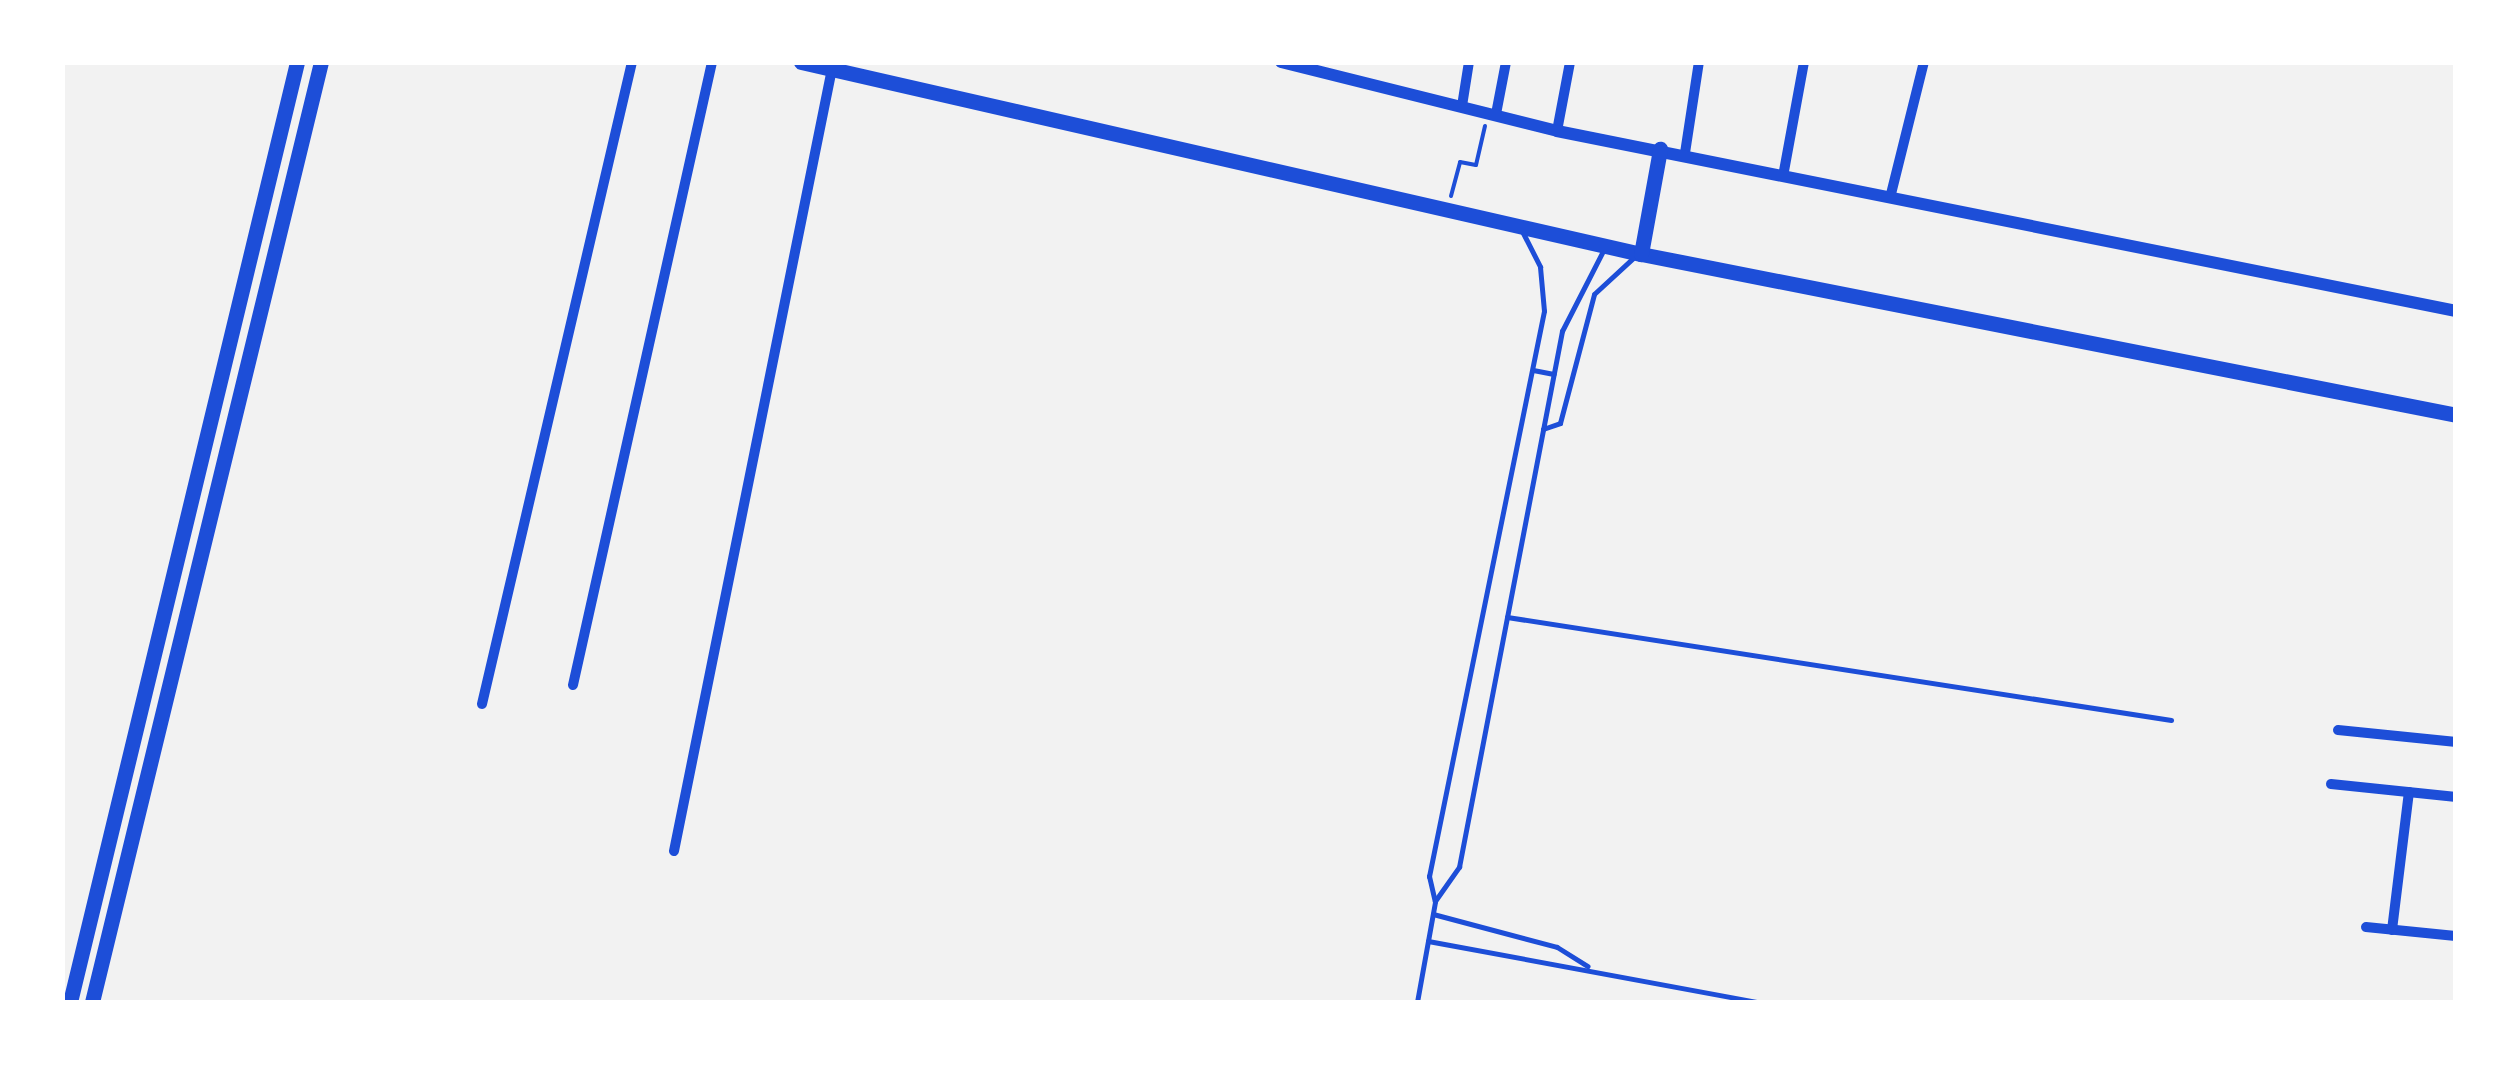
<!DOCTYPE html>
<html>
<head>
<meta charset="utf-8">
<style>
  body { margin:0 }
  #map { position:relative; width:2518px; height:1065px; overflow:hidden; background:#f2f2f2; font-family:Rubik,sans-serif }
  div>[style] { position:absolute }
  .path>* { height:4px; margin:-2px; padding:0 2px; transform-origin:2px; border-radius:2px; background:#1d4ed8 }
  .service>* { height:5px; margin:-2.5px; padding:0 2.5px; transform-origin:2.5px; border-radius:2.5px; background:#1d4ed8 }
  .minor>* { height:10px; margin:-5px; padding:0 5px; transform-origin:5px; border-radius:5px; background:#1d4ed8 }
  .tertiary>* { height:12px; margin:-6px; padding:0 6px; transform-origin:6px; border-radius:6px; background:#1d4ed8 }
  .primary>* { height:15px; margin:-7.5px; padding:0 7.5px; transform-origin:7.5px; border-radius:7.5px; background:#1d4ed8 }
  span { translate:-50% -50%; white-space:nowrap; text-align:center; line-height:1.15; -webkit-text-stroke:8px #fff; paint-order:stroke }
  .frame { position:absolute; inset:0; border:65px solid #fff; pointer-events:none }
</style>
</head>
<body>
<div id="map">
  <div class="path">
    <div style="left:1451px;top:196px;width:35px;rotate:-75deg"></div>
    <div style="left:1460px;top:162px;width:16px;rotate:11deg"></div>
    <div style="left:1476px;top:165px;width:40px;rotate:-77deg"></div>
  </div>
  <div class="service">
    <div style="left:1523px;top:233px;width:38px;rotate:63deg"></div>
    <div style="left:1540px;top:267px;width:44px;rotate:84.8deg"></div>
    <div style="left:1544px;top:311px;width:577px;rotate:101.5deg"></div>
    <div style="left:1429px;top:876px;width:26px;rotate:77deg"></div>
    <div style="left:1435px;top:901px;width:42px;rotate:-54.8deg"></div>
    <div style="left:1459px;top:867px;width:546px;rotate:-79.12deg"></div>
    <div style="left:1562px;top:331px;width:94px;rotate:-62.9deg"></div>
    <div style="left:1533px;top:370px;width:21px;rotate:11deg"></div>
    <div style="left:1543px;top:429px;width:18px;rotate:-19deg"></div>
    <div style="left:1560px;top:423px;width:133px;rotate:-75.2deg"></div>
    <div style="left:1594px;top:294px;width:53px;rotate:-42.7deg"></div>
    <div style="left:1507px;top:617px;width:672px;rotate:8.82deg"></div>
    <div style="left:1433px;top:914px;width:128px;rotate:14.9deg"></div>
    <div style="left:1557px;top:947px;width:36px;rotate:32deg"></div>
    <div style="left:1428px;top:941px;width:334px;rotate:10.5deg"></div>
    <div style="left:1417px;top:1002px;width:102px;rotate:-79.8deg"></div>
  </div>
  <div class="minor">
    <div style="left:1462px;top:106px;width:45px;rotate:-81deg"></div>
    <div style="left:1496px;top:114px;width:53px;rotate:-79.1deg"></div>
    <div style="left:1557px;top:131px;width:70px;rotate:-79.3deg"></div>
    <div style="left:1685px;top:153px;width:92px;rotate:-81.3deg"></div>
    <div style="left:1784px;top:171px;width:111px;rotate:-79.6deg"></div>
    <div style="left:1891px;top:194px;width:136px;rotate:-76deg"></div>
    <div style="left:573px;top:685px;width:638px;rotate:-77.42deg"></div>
    <div style="left:482px;top:704px;width:659px;rotate:-76.85deg"></div>
    <div style="left:2338px;top:730px;width:119px;rotate:5.8deg"></div>
    <div style="left:2331px;top:784px;width:126px;rotate:5.9deg"></div>
    <div style="left:674px;top:851px;width:798px;rotate:-78.58deg"></div>
    <div style="left:2366px;top:927px;width:90px;rotate:5.7deg"></div>
    <div style="left:2392px;top:930px;width:139px;rotate:-83deg"></div>
  </div>
  <div class="tertiary">
    <div style="left:1281px;top:62px;width:284px;rotate:14deg"></div>
    <div style="left:1557px;top:131px;width:917px;rotate:11.32deg"></div>
  </div>
  <div class="primary">
    <div style="left:801px;top:62px;width:862px;rotate:12.88deg"></div>
    <div style="left:1641px;top:254px;width:831px;rotate:11.17deg"></div>
    <div style="left:1641px;top:254px;width:107px;rotate:-79.7deg"></div>
    <div style="left:70px;top:1002px;width:967px;rotate:-76.42deg"></div>
    <div style="left:92px;top:1002px;width:967px;rotate:-76.31deg"></div>
  </div>
  <div class="frame"></div>
</div>
</body>
</html>
